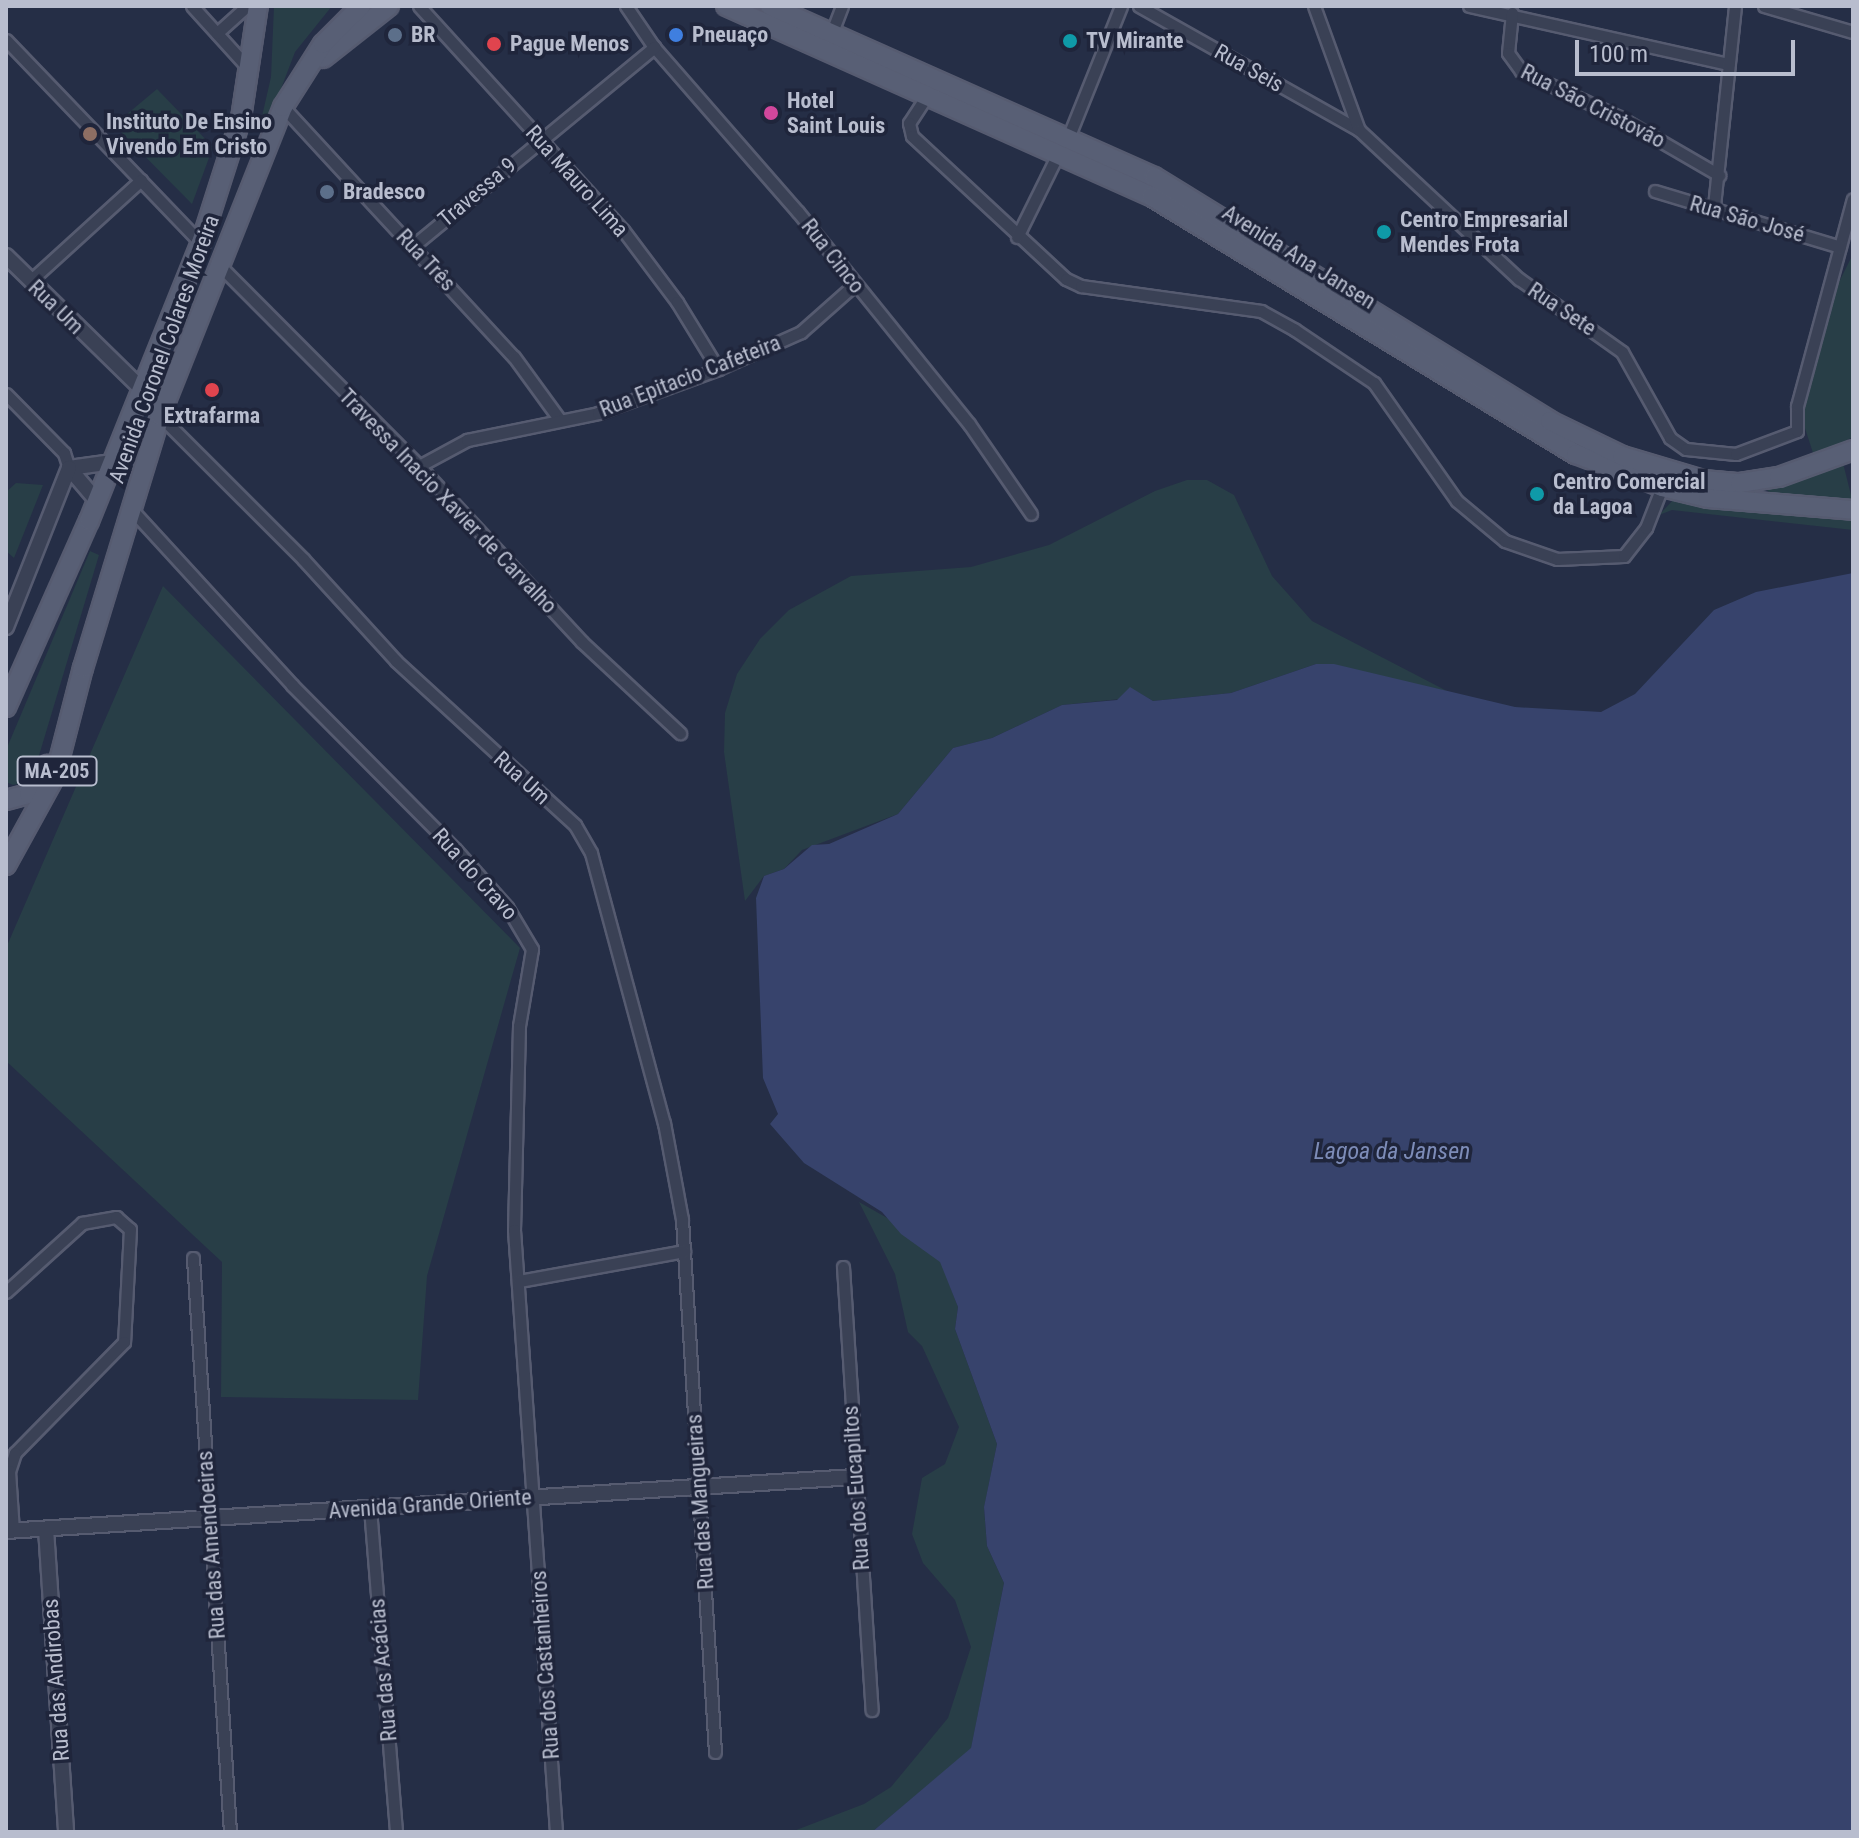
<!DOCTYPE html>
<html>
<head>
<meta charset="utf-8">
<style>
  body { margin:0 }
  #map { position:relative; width:1859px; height:1838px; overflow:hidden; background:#252e46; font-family:"Roboto Condensed",sans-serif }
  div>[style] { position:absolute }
  .green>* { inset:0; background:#283e47 }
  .water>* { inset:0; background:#37436c }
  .roads { filter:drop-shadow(2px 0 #565b70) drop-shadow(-2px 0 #565b70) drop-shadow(0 2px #565b70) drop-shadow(0 -2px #565b70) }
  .minor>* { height:11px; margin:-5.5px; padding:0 5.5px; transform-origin:5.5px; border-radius:5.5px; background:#3a4155 }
  .tertiary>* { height:14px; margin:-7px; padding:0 7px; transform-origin:7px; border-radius:7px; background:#3a4155 }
  .primary>* { height:18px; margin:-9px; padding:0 9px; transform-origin:9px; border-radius:9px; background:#585f75 }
  .dots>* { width:22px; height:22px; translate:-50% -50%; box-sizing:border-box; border:4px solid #1f253b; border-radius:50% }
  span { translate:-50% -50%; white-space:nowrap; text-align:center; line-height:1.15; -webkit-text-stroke:7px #1f253b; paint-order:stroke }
  .shield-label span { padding:2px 6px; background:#1f253b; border:2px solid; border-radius:6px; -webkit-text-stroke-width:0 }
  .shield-label { font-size:20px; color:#b8bdce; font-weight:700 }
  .poi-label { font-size:22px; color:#b8bdce; font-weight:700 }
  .left { translate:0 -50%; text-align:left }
  .street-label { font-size:22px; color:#b8bdce }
  .water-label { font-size:24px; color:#7d8cb8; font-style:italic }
  .frame { position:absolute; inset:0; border:8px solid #b8bdce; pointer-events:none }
  .scale { position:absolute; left:1575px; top:40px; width:220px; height:36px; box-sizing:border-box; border:4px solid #b8bdce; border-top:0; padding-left:10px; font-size:24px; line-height:28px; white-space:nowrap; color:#b8bdce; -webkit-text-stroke:6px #1f253b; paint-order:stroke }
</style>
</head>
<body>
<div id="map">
  <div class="green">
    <div style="clip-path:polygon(274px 6px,332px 6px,295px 52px,266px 128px,260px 125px,271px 77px)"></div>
    <div style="clip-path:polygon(157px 89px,213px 147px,192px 204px,114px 125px)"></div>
    <div style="clip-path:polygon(1853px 254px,1853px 437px,1814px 456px,1801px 416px,1833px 294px)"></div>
    <div style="clip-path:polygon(1843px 463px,1853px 503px,1777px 499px,1767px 490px)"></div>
    <div style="clip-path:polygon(1187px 480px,1207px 480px,1234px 495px,1272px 576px,1312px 621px,1447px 691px,1316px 664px,1231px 693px,1153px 701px,1136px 691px,1120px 699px,1062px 705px,992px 738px,953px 748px,898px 814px,802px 850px,784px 869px,764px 876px,745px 901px,724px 752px,725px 713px,737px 674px,760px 639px,789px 610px,851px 576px,971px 567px,1049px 545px,1155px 491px)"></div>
    <div style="clip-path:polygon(16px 483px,43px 485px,14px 558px,6px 551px,6px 492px)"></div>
    <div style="clip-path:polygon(1674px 499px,1853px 518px,1853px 530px,1672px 510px,1659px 515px)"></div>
    <div style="clip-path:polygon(90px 551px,99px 555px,35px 769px,26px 782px,13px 785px,6px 782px,6px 750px)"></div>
    <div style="clip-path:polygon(163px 586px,520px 948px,427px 1276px,418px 1400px,221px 1397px,222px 1262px,6px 1061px,6px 948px)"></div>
    <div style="clip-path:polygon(859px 1202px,889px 1219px,941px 1262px,958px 1307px,955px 1329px,997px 1444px,984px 1508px,987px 1546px,1004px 1583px,971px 1749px,872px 1832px,791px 1832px,864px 1804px,891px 1787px,948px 1718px,971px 1647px,955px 1600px,923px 1563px,912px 1534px,922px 1478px,945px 1464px,959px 1427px,922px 1346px,908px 1332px,895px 1274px)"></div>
  </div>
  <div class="water">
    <div style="clip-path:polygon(1853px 573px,1853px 1832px,872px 1832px,971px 1748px,1004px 1583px,987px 1546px,984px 1507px,997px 1444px,955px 1329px,958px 1307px,940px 1262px,901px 1234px,882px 1212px,804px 1163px,770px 1124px,778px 1114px,763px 1078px,756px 898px,764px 876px,784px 869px,812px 845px,829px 844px,898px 814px,953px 748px,992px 738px,1062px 705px,1117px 700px,1130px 687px,1153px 701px,1231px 693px,1316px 664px,1334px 664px,1515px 707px,1601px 712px,1635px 694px,1714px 610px,1756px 592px)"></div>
  </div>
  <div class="roads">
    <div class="minor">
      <div style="left:192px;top:6px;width:86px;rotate:47.8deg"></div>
      <div style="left:419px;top:6px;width:303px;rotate:47.7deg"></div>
      <div style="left:623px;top:230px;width:90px;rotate:53.1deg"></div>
      <div style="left:677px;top:302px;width:79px;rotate:58.5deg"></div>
      <div style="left:626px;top:6px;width:50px;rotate:55.7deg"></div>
      <div style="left:654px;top:47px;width:219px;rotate:48.9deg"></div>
      <div style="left:798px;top:212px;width:272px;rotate:51.1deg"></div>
      <div style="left:969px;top:424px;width:109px;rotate:55.4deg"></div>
      <div style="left:1139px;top:6px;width:253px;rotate:29.4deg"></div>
      <div style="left:1314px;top:6px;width:132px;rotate:70.1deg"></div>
      <div style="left:1359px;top:130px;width:219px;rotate:43deg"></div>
      <div style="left:1519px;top:279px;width:126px;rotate:35.3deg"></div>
      <div style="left:1622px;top:352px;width:98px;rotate:60.8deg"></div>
      <div style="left:1670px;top:438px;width:19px;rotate:35deg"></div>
      <div style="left:1686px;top:449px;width:50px;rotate:5.7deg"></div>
      <div style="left:1736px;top:454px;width:65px;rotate:-20.7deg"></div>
      <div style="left:1797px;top:431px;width:25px;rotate:-90deg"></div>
      <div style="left:1797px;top:406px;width:214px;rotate:-74.9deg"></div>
      <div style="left:1469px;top:6px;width:266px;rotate:12.6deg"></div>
      <div style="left:1764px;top:6px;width:93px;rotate:16.3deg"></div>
      <div style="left:1512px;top:13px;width:40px;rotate:95.7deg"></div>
      <div style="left:1508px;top:53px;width:22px;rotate:54deg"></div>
      <div style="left:1521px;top:71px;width:108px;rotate:25.1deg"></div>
      <div style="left:1619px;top:117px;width:116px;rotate:30.1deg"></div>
      <div style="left:832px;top:32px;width:28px;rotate:-69deg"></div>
      <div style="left:217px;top:33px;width:40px;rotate:-42deg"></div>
      <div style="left:6px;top:40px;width:281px;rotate:46.2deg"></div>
      <div style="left:928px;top:94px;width:35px;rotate:123deg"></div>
      <div style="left:909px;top:123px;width:13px;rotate:77deg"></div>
      <div style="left:912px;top:136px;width:210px;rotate:42.9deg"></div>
      <div style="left:1066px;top:279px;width:17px;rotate:25deg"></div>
      <div style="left:1081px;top:286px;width:182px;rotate:7.9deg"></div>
      <div style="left:1261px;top:311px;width:39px;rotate:29deg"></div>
      <div style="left:1295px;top:330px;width:95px;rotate:33.9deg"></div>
      <div style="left:1374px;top:383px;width:144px;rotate:54.9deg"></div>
      <div style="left:1457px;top:501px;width:62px;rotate:39.8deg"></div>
      <div style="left:1505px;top:541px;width:55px;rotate:19.1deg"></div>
      <div style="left:1557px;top:559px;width:67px;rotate:-2.6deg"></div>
      <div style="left:1624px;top:556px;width:36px;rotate:-52deg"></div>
      <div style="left:1646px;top:528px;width:44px;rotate:-68.7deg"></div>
      <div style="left:283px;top:107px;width:340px;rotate:47.3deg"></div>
      <div style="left:514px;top:357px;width:78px;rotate:53.9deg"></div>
      <div style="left:1068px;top:138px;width:142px;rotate:-68.1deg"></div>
      <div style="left:1655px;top:191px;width:193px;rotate:16.8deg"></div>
      <div style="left:1714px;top:206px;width:201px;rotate:-84deg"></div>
      <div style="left:1017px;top:237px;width:95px;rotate:-63.7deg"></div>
      <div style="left:413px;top:246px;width:313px;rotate:-39.5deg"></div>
      <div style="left:220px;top:266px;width:282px;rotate:45.1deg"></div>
      <div style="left:419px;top:466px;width:240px;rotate:47.2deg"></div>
      <div style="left:582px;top:642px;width:134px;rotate:42.9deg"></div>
      <div style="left:30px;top:281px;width:150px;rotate:-42.3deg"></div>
      <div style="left:6px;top:394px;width:83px;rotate:45.5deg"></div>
      <div style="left:64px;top:453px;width:16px;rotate:72deg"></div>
      <div style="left:160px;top:416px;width:202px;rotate:45deg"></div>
      <div style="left:303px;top:559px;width:138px;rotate:47.6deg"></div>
      <div style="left:396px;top:661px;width:243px;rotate:42.5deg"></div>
      <div style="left:575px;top:825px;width:32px;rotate:60deg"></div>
      <div style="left:591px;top:853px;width:280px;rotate:74.9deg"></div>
      <div style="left:664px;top:1123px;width:98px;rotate:79.4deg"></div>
      <div style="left:682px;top:1219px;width:534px;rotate:86.46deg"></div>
      <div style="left:419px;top:466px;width:55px;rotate:-28.4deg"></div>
      <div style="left:467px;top:440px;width:134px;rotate:-11.6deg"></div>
      <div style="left:598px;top:413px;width:128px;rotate:-20.1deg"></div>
      <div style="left:718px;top:369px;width:91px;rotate:-24deg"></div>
      <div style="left:801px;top:332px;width:72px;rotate:-41.6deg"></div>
      <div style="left:131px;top:509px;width:239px;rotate:47.5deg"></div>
      <div style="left:292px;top:685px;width:231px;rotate:45.2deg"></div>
      <div style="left:455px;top:849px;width:78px;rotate:48.1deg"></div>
      <div style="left:507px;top:907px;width:49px;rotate:59.2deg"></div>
      <div style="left:532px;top:949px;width:78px;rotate:99.6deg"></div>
      <div style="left:519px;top:1026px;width:204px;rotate:91.4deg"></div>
      <div style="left:514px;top:1230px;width:603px;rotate:86.01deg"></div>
      <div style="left:193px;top:1258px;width:575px;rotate:86.31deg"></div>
      <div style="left:843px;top:1267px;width:444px;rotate:86.3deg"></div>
      <div style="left:519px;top:1281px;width:168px;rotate:-10.3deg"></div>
      <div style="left:6px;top:1292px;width:103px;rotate:-42.2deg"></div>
      <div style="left:82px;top:1223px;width:35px;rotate:-10deg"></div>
      <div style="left:116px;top:1217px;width:18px;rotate:41deg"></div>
      <div style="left:130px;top:1229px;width:113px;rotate:93deg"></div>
      <div style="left:124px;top:1342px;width:156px;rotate:134.5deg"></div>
      <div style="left:15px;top:1453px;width:19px;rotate:108deg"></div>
      <div style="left:9px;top:1471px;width:60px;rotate:86.2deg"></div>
      <div style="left:370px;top:1508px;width:325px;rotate:85.4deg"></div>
    </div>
    <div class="tertiary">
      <div style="left:6px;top:256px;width:190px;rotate:44.4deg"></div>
      <div style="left:69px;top:468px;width:44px;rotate:-7.8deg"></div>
      <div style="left:69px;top:468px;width:43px;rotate:49.7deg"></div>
      <div style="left:6px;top:627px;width:171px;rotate:-68.4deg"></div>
      <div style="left:46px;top:1529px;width:304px;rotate:86.2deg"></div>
      <div style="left:6px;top:1531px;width:850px;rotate:-3.64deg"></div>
    </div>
    <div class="primary">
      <div style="left:726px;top:6px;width:466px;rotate:24.1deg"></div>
      <div style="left:1151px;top:196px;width:497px;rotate:31.3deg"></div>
      <div style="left:1576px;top:454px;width:92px;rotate:21deg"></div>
      <div style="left:1662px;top:487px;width:47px;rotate:13.4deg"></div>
      <div style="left:1708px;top:498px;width:145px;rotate:4.7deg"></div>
      <div style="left:770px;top:6px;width:420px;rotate:24deg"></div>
      <div style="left:1154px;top:177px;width:465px;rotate:31.6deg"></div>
      <div style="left:1550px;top:421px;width:80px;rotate:25.9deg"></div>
      <div style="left:1622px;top:456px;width:84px;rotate:16.5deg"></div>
      <div style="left:1703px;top:480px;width:37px;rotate:5deg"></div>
      <div style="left:1740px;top:483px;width:39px;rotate:-9deg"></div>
      <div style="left:1779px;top:477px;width:79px;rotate:-20deg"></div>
      <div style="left:323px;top:58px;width:84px;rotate:-38.2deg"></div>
      <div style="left:6px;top:707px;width:204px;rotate:-66deg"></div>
      <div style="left:89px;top:521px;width:300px;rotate:-68.1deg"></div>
      <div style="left:201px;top:243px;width:131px;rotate:-72.3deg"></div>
      <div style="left:241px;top:118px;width:113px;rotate:-81.4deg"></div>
      <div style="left:6px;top:800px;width:24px;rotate:-15deg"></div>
      <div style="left:29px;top:794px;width:35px;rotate:-57deg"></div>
      <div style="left:6px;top:865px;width:102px;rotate:-61.2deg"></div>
      <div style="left:55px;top:776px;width:112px;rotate:-75.5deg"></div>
      <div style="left:83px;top:668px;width:264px;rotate:-73deg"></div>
      <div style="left:160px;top:416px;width:333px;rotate:-68.3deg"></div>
      <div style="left:283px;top:107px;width:75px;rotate:-57.6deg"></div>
      <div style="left:323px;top:44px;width:54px;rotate:-45deg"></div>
    </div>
  </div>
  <div class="dots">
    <div style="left:395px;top:35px;background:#5c6f8a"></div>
    <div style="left:676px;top:35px;background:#3f7fe0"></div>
    <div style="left:1070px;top:41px;background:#0f9aa8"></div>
    <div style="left:494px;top:44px;background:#e0444e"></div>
    <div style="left:771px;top:113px;background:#d1479c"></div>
    <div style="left:90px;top:134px;background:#8d6e63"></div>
    <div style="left:327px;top:192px;background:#5c6f8a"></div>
    <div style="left:1384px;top:232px;background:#0f9aa8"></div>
    <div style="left:212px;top:390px;background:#e0444e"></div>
    <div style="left:1537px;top:494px;background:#0f9aa8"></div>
  </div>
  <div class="shield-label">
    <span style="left:57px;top:771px">MA-205</span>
  </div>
  <div class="poi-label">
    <span class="left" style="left:411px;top:35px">BR</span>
    <span class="left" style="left:692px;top:35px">Pneuaço</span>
    <span class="left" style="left:1086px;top:41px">TV Mirante</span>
    <span class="left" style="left:510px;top:44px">Pague Menos</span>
    <span class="left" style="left:787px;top:113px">Hotel<br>Saint Louis</span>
    <span class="left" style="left:106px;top:134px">Instituto De Ensino<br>Vivendo Em Cristo</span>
    <span class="left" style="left:343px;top:192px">Bradesco</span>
    <span class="left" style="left:1400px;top:232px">Centro Empresarial<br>Mendes Frota</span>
    <span style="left:212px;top:416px">Extrafarma</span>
    <span class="left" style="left:1553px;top:494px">Centro Comercial<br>da Lagoa</span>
  </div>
  <div class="street-label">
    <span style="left:1249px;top:68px;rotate:29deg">Rua Seis</span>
    <span style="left:1593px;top:106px;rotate:27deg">Rua São Cristovão</span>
    <span style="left:577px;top:181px;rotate:48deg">Rua Mauro Lima</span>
    <span style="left:477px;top:192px;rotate:-40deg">Travessa 9</span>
    <span style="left:1747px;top:219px;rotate:16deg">Rua São José</span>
    <span style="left:833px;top:256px;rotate:52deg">Rua Cinco</span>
    <span style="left:1299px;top:257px;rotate:32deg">Avenida Ana Jansen</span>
    <span style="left:426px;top:260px;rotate:47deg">Rua Três</span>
    <span style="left:56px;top:307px;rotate:44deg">Rua Um</span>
    <span style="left:1562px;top:309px;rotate:34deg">Rua Sete</span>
    <span style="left:164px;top:349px;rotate:-70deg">Avenida Coronel Colares Moreira</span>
    <span style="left:690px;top:376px;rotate:-21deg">Rua Epitacio Cafeteira</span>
    <span style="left:448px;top:501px;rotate:46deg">Travessa Inacio Xavier de Carvalho</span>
    <span style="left:522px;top:778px;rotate:42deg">Rua Um</span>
    <span style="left:475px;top:874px;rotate:48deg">Rua do Cravo</span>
    <span style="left:856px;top:1488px;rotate:-94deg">Rua dos Eucapiltos</span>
    <span style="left:700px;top:1502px;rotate:-94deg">Rua das Mangueiras</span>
    <span style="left:430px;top:1504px;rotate:-4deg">Avenida Grande Oriente</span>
    <span style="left:211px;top:1545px;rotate:-94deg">Rua das Amendoeiras</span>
    <span style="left:545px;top:1665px;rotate:-94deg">Rua dos Castanheiros</span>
    <span style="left:383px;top:1670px;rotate:-95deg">Rua das Acácias</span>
    <span style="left:56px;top:1680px;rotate:-94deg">Rua das Andirobas</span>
  </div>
  <div class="water-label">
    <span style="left:1392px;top:1152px">Lagoa da Jansen</span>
  </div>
  <div class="frame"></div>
  <div class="scale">100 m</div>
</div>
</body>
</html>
